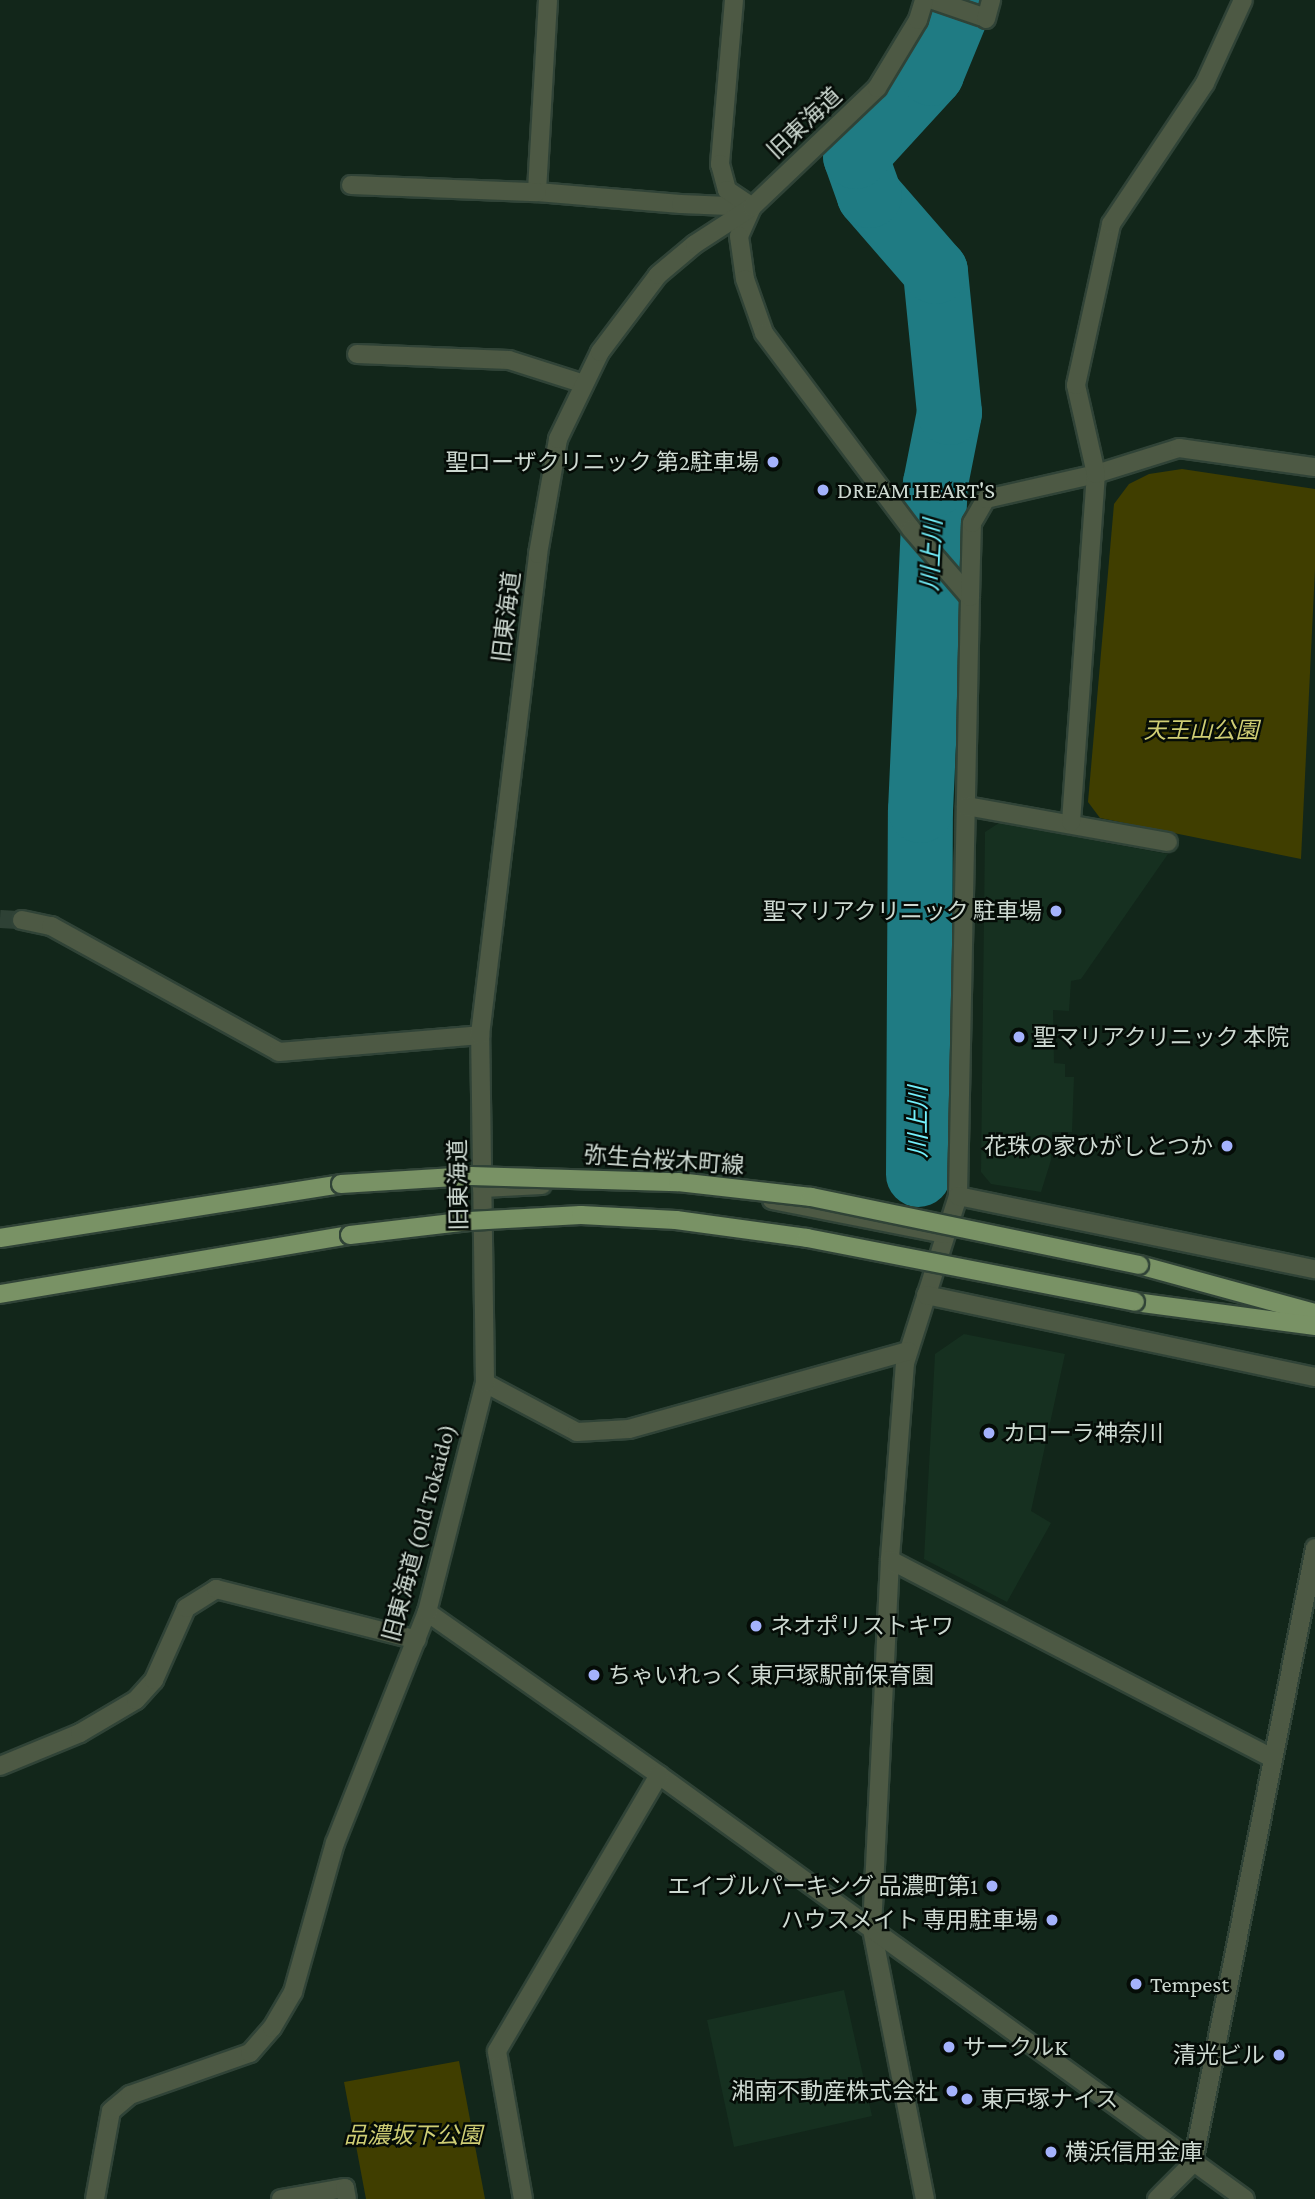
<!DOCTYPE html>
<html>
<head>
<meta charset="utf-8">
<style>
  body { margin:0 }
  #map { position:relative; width:1315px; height:2199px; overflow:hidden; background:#12261a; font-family:"Crimson Pro","Noto Sans JP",serif }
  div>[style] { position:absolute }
  .built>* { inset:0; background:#163020 }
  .green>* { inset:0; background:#403e00 }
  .river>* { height:65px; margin:-32.5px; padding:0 32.5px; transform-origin:32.5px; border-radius:32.5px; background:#1f7b83 }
  .minor-tunnel>* { height:18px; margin-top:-9px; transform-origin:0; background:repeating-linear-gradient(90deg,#2e4135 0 18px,transparent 0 27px) }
  .roads { filter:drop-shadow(2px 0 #304337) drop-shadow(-2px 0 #304337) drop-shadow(0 2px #304337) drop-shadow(0 -2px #304337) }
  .minor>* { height:18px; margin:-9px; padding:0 9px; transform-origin:9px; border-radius:9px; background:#4d5944 }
  .major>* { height:18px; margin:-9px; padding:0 9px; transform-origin:9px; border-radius:9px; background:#799265 }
  .bridges { filter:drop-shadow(2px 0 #304337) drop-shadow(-2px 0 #304337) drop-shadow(0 2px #304337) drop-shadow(0 -2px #304337) }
  .major-bridge>* { height:18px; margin:-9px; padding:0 9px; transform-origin:9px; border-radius:9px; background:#799265 }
  .dots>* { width:19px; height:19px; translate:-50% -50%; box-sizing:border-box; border:4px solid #050c07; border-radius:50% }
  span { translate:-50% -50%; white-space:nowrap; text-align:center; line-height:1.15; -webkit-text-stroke:5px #050c07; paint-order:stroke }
  .street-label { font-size:23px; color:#cdd9d1 }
  .poi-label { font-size:23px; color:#cdd9d1 }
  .right { translate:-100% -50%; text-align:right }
  .left { translate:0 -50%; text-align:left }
  .park-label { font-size:23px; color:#cfce74; font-style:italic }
  .water-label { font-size:24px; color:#74f1fd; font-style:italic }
</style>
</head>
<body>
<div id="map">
  <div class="built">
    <div style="clip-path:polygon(999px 823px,1168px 854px,1081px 979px,1071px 981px,1069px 1011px,1053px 1010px,1054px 1063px,1065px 1064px,1065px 1077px,1074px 1077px,1072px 1132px,1052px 1132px,1051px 1160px,1041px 1192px,991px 1184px,981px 1172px,985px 832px)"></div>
    <div style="clip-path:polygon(964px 1334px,1065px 1354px,1031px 1511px,1051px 1523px,1007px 1602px,924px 1559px,935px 1354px)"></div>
    <div style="clip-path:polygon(844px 1990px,872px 2116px,734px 2147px,707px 2020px)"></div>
  </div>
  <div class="green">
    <div style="clip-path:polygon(1182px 469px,1315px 489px,1315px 569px,1301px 859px,1100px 818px,1088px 802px,1114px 504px,1129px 484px,1149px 474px)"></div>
    <div style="clip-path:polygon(459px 2061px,485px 2199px,366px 2199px,344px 2082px)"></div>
  </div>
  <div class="river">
    <div style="left:918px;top:1174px;width:364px;rotate:-89.7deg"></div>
    <div style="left:920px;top:810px;width:327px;rotate:-87.4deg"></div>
    <div style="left:935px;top:483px;width:72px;rotate:-78.8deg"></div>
    <div style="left:949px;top:412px;width:142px;rotate:-95.7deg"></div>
    <div style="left:935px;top:271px;width:101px;rotate:-131deg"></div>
    <div style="left:869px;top:195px;width:41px;rotate:-109.7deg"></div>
    <div style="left:855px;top:156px;width:113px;rotate:-47.5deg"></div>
    <div style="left:931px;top:73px;width:79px;rotate:-67.7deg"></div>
  </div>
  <div class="minor-tunnel">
    <div style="left:0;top:919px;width:22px;rotate:3deg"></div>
  </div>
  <div class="roads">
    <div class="minor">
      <div style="left:548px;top:0;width:192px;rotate:93.3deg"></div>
      <div style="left:537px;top:192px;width:144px;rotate:4.8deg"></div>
      <div style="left:681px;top:204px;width:71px;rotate:2.4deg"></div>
      <div style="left:734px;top:0;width:165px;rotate:94.9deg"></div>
      <div style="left:720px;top:164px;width:27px;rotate:75deg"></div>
      <div style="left:727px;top:190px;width:30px;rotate:34deg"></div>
      <div style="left:933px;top:0;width:50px;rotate:18.8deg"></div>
      <div style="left:986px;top:19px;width:20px;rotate:-75deg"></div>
      <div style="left:351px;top:185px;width:186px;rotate:2.2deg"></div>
      <div style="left:752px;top:207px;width:32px;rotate:114deg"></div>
      <div style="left:739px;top:236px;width:43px;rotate:82.1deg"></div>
      <div style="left:745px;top:279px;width:57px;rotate:70.6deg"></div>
      <div style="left:764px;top:333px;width:245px;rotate:53.1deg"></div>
      <div style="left:911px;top:529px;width:90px;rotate:49.1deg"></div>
      <div style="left:970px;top:597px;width:599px;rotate:91.15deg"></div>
      <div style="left:958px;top:1196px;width:175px;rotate:107.6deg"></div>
      <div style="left:905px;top:1363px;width:198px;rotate:94.4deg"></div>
      <div style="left:890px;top:1560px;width:369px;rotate:92.8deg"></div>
      <div style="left:872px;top:1929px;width:275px;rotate:78.9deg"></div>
      <div style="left:357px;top:354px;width:152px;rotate:2.3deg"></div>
      <div style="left:509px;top:360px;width:79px;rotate:17.7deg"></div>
      <div style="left:970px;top:597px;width:74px;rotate:-88.5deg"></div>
      <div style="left:972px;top:523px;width:28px;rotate:-60deg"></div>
      <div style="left:986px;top:499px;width:113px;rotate:-12.8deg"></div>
      <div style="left:1096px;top:474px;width:87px;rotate:-17.4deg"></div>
      <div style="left:1179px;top:448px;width:137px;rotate:8deg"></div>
      <div style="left:966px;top:806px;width:205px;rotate:10.1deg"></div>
      <div style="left:1071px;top:822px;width:349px;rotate:-85.9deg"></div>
      <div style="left:1096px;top:474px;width:91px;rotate:-102.7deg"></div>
      <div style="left:1076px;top:385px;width:165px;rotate:-77.7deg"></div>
      <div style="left:1111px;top:224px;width:169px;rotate:-56.3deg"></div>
      <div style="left:1205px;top:83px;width:91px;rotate:-65.4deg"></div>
      <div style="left:22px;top:920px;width:30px;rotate:12deg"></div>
      <div style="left:51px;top:926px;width:260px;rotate:28.9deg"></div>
      <div style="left:279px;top:1052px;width:202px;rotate:-4.8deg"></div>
      <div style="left:482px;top:1188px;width:60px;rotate:-2.9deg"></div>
      <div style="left:958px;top:1196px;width:364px;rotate:11.6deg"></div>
      <div style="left:772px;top:1200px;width:177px;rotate:11.1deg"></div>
      <div style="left:926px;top:1295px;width:398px;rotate:11.9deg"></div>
      <div style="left:485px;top:1383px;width:104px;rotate:28deg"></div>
      <div style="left:577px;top:1432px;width:52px;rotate:-3.3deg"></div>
      <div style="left:629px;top:1429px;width:290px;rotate:-15.6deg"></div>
      <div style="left:890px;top:1560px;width:430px;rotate:27.4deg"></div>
      <div style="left:427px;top:1612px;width:284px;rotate:35.1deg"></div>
      <div style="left:659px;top:1775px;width:723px;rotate:35.89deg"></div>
      <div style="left:0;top:1766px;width:87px;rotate:-22.4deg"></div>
      <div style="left:80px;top:1733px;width:65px;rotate:-30.5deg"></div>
      <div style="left:136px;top:1700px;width:27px;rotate:-48deg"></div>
      <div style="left:154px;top:1680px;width:79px;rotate:-66deg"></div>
      <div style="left:186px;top:1608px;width:36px;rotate:-32deg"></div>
      <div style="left:216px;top:1589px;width:207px;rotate:14.2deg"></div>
      <div style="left:95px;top:2199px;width:89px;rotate:-79.7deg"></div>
      <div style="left:111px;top:2111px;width:25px;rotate:-40deg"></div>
      <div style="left:130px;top:2095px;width:127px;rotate:-19.3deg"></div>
      <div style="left:250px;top:2053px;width:33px;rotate:-49deg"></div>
      <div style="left:272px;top:2028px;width:42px;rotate:-59.7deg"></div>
      <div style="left:293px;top:1992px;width:155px;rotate:-74.3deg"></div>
      <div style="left:335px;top:1843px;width:249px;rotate:-68.3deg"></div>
      <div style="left:427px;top:1612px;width:236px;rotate:-75.8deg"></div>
      <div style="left:485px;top:1383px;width:348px;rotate:-90.8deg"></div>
      <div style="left:480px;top:1035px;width:484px;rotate:-83.1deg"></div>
      <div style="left:538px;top:554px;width:117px;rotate:-80.1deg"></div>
      <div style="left:558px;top:439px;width:97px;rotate:-64.2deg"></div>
      <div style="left:600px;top:352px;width:96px;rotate:-53deg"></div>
      <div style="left:658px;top:275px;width:48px;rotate:-40deg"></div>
      <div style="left:695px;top:244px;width:68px;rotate:-33deg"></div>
      <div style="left:752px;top:207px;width:173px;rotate:-43.6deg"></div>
      <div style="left:877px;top:88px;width:79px;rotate:-58.9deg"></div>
      <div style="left:918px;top:20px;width:21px;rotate:-73deg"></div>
      <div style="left:281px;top:2199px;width:65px;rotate:-9.8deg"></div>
      <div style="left:345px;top:2188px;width:11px;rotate:80deg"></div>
      <div style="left:523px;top:2199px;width:150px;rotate:-100deg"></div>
      <div style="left:497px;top:2051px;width:320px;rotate:-59.6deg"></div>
      <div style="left:1157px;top:2199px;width:51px;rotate:-45deg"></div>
      <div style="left:1193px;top:2163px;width:627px;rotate:-78.78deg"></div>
    </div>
    <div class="major">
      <div style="left:0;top:1238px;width:345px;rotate:-9deg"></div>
      <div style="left:1139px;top:1265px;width:182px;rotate:15.3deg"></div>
      <div style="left:0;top:1294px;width:355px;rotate:-9.6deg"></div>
      <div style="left:1135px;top:1302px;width:182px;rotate:7.6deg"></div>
    </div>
  </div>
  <div class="bridges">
    <div class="major-bridge">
      <div style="left:341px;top:1184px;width:130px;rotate:-3.5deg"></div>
      <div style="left:471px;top:1176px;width:207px;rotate:1.7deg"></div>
      <div style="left:678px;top:1182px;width:134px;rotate:6.4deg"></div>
      <div style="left:811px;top:1197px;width:335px;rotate:11.7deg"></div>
      <div style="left:350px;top:1235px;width:120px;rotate:-6.7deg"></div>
      <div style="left:469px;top:1221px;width:112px;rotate:-3.1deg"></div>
      <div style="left:581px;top:1215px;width:95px;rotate:3deg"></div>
      <div style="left:676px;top:1220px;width:132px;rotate:7.8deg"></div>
      <div style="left:807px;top:1238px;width:334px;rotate:11deg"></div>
    </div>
  </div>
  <div class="dots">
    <div style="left:773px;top:462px;background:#a4b2fc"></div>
    <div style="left:823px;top:490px;background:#a4b2fc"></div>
    <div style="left:1056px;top:911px;background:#a4b2fc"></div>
    <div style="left:1019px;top:1037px;background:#a4b2fc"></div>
    <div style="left:1227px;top:1146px;background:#a4b2fc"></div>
    <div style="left:989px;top:1433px;background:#a4b2fc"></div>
    <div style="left:756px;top:1626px;background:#a4b2fc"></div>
    <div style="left:594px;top:1675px;background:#a4b2fc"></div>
    <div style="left:992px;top:1886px;background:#a4b2fc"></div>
    <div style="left:1052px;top:1920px;background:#a4b2fc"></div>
    <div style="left:1136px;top:1984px;background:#a4b2fc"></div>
    <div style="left:949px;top:2047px;background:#a4b2fc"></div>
    <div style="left:1279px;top:2055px;background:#a4b2fc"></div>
    <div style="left:952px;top:2091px;background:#a4b2fc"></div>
    <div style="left:967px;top:2099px;background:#a4b2fc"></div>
    <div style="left:1051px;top:2152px;background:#a4b2fc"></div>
  </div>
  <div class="street-label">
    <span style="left:804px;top:123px;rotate:-43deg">旧東海道</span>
    <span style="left:506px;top:617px;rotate:-83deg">旧東海道</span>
    <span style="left:664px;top:1160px;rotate:4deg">弥生台桜木町線</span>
    <span style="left:458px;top:1185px;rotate:-91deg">旧東海道</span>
    <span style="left:419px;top:1533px;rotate:-75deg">旧東海道 (Old Tokaido)</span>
  </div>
  <div class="poi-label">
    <span class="right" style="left:759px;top:462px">聖ローザクリニック 第2駐車場</span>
    <span class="left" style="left:837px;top:490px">DREAM HEART'S</span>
    <span class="right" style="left:1042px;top:911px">聖マリアクリニック 駐車場</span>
    <span class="left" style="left:1033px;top:1037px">聖マリアクリニック 本院</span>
    <span class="right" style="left:1213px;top:1146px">花珠の家ひがしとつか</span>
    <span class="left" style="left:1003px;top:1433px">カローラ神奈川</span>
    <span class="left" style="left:770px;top:1626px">ネオポリストキワ</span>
    <span class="left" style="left:608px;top:1675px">ちゃいれっく 東戸塚駅前保育園</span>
    <span class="right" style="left:978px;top:1886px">エイブルパーキング 品濃町第1</span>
    <span class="right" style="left:1038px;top:1920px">ハウスメイト 専用駐車場</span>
    <span class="left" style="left:1150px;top:1984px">Tempest</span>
    <span class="left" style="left:963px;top:2047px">サークルK</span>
    <span class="right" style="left:1265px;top:2055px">清光ビル</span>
    <span class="right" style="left:938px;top:2091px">湘南不動産株式会社</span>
    <span class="left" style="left:981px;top:2099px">東戸塚ナイス</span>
    <span class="left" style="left:1065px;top:2152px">横浜信用金庫</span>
  </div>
  <div class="park-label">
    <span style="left:1201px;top:730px">天王山公園</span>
    <span style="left:413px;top:2135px">品濃坂下公園</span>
  </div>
  <div class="water-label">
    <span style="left:931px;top:555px;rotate:-87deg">川上川</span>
    <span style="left:918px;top:1122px;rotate:-90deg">川上川</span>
  </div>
</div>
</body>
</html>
